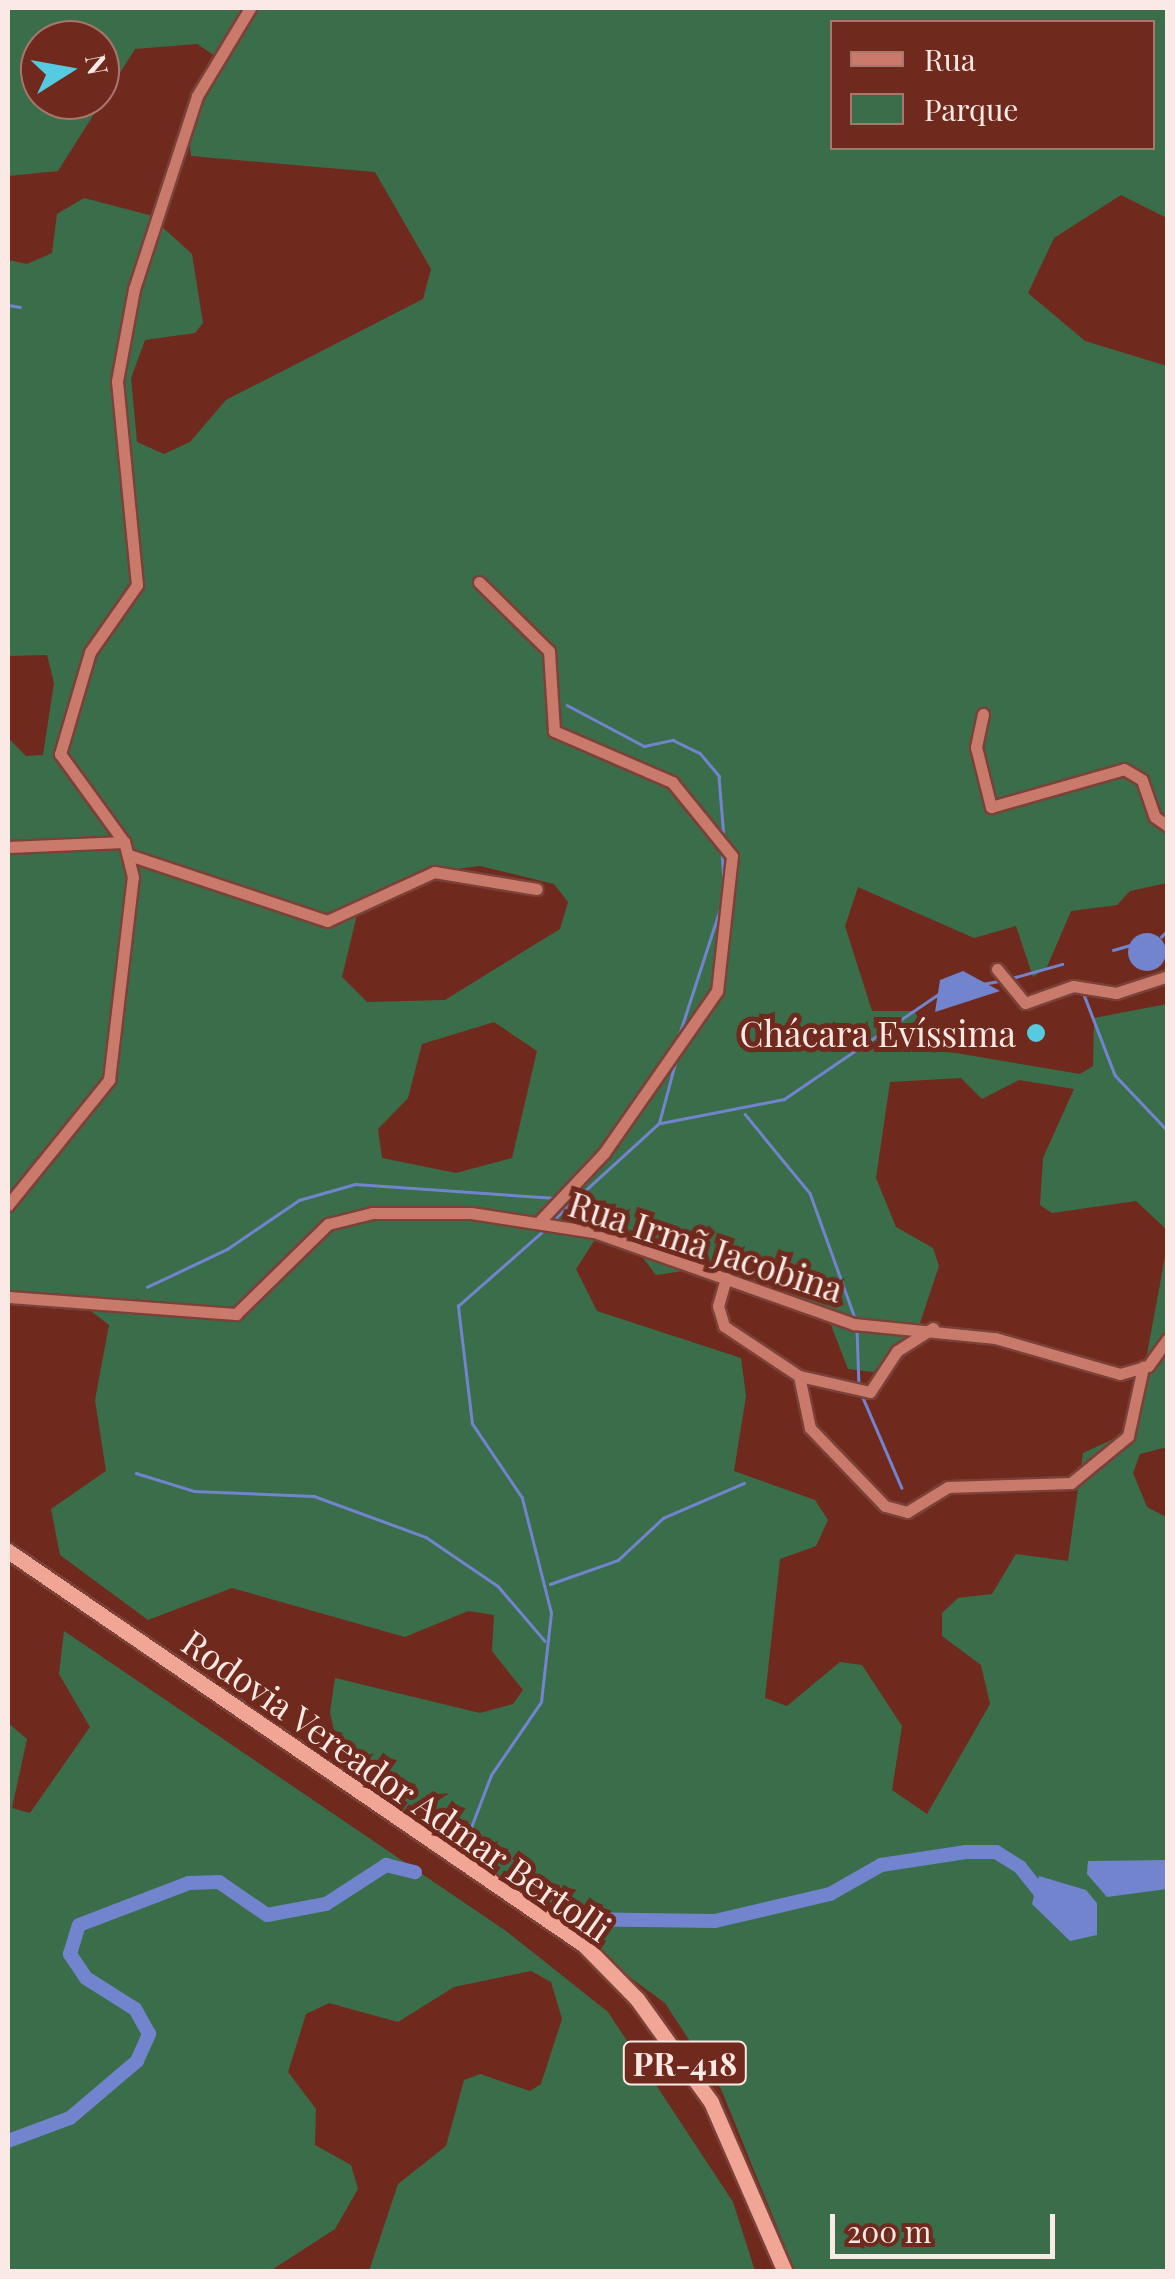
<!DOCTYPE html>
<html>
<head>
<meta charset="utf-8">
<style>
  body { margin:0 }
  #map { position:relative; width:1175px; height:2279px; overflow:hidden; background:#702a1d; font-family:"Playfair Display",serif }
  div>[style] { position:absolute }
  .green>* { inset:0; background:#3a6e4a }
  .water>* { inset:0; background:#7284ce }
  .round { border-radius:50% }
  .stream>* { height:2.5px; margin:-1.25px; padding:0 1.25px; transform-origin:1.25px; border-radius:1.25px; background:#7284ce }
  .river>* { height:14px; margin:-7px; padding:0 7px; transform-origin:7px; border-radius:7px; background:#7284ce }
  .roads { filter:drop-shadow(2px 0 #7a4138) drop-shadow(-2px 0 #7a4138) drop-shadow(0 2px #7a4138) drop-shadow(0 -2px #7a4138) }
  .minor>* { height:11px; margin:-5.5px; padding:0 5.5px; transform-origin:5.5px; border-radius:5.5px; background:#c97a6a }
  .highway>* { height:15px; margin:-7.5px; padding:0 7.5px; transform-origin:7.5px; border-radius:7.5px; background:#f1a595 }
  .dots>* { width:28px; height:28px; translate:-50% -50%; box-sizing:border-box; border:5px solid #702a1d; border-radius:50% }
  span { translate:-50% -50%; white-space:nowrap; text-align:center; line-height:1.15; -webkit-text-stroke:10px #702a1d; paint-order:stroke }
  .shield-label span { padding:2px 8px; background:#702a1d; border:2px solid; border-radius:8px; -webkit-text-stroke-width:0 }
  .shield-label { font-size:32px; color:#fbe9e5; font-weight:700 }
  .poi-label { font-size:35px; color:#fbe9e5 }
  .right { translate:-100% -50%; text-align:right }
  .street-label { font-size:35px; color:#fbe9e5 }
  .frame { position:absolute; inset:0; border:10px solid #fbe9e5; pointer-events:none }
  .legend { position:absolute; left:830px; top:20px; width:325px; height:130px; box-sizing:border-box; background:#702a1d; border:2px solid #a8766d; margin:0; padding:12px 18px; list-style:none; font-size:30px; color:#fbe9e5 }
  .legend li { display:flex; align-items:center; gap:20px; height:50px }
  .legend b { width:50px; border:2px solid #a8766d }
  .north { position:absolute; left:20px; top:20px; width:100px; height:100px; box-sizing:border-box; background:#702a1d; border:2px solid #a8766d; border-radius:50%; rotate:79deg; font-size:28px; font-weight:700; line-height:40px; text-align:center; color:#fbe9e5 }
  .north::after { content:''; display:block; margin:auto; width:35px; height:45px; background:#55cae0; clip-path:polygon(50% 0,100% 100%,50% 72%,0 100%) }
  .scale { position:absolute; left:830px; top:2214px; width:225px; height:45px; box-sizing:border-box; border:5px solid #fbe9e5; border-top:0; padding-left:12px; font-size:30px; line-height:35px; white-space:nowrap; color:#fbe9e5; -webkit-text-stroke:8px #702a1d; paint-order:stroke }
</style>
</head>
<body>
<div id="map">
  <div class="green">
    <div style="clip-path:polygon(evenodd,8px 8px,1167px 8px,1167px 218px,1121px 195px,1054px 238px,1028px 293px,1085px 341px,1167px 366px,1167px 883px,1130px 891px,1117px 905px,1071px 911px,1047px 967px,1033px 977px,1016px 926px,974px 938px,858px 887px,845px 926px,872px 1011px,914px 1011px,938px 1050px,1080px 1074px,1093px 1066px,1094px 1018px,1167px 1004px,1167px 1230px,1136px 1201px,1052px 1213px,1040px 1205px,1043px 1158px,1074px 1089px,1019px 1080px,982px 1099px,961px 1078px,890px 1082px,876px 1178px,896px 1227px,933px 1248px,939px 1266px,918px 1329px,873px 1372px,848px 1369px,831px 1325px,791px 1294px,719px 1266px,656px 1275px,623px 1232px,596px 1238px,576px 1269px,597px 1311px,741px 1358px,746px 1396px,734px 1471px,815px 1500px,828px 1520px,816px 1546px,780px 1559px,765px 1698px,787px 1706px,840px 1662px,862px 1665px,902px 1726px,892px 1790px,927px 1814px,990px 1704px,981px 1665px,942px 1636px,942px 1613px,958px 1598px,992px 1594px,1016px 1554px,1068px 1561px,1083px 1453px,1133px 1430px,1167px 1246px,1167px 1447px,1140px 1454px,1133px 1473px,1147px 1507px,1168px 1518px,1167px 2271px,795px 2271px,721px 2089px,665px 2003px,342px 1767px,330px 1712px,335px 1678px,480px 1713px,513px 1704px,523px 1690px,492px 1651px,494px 1615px,468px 1611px,405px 1637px,232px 1588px,148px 1620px,60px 1555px,51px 1509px,106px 1471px,95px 1400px,109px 1325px,87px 1308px,8px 1302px,8px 738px,26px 756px,43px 755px,54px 683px,47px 655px,8px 656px,8px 260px,27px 264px,52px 253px,57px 214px,84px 198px,149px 215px,192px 254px,203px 323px,195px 333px,145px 340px,131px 378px,137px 442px,164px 454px,190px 442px,226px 400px,423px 299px,431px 269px,375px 172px,191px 156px,189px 137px,220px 59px,197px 44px,135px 49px,58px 171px,8px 176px,8px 8px,832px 22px,1152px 22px,1152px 148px,832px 148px,832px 22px,8px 8px,40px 40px,100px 40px,100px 100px,40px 100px,40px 40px,8px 8px,480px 866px,554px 884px,568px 902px,560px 929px,445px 1000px,367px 1002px,342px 977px,359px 906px,433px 872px,480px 866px,8px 8px,494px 1022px,537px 1051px,512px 1158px,456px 1173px,382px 1158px,378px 1129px,408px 1098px,422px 1044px,494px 1022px)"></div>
    <div style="clip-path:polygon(64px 1631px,506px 1931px,608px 2012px,733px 2202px,755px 2271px,369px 2271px,398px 2184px,446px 2146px,464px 2080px,480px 2074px,530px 2091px,541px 2084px,562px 2019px,551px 1982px,531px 1971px,454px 1987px,398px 2022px,329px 2003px,306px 2014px,288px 2072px,316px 2109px,315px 2145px,351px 2165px,358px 2189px,335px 2229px,270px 2271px,8px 2271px,8px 1723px,27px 1739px,12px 1808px,30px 1813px,90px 1727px,59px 1674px)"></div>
  </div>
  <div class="water">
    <div class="round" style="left:1128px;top:933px;width:38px;height:38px"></div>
    <div style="clip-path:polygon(963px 971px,1000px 991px,935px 1012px,940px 980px)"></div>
    <div style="clip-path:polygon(1167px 1860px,1167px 1889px,1107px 1897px,1087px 1874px,1088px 1861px)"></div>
    <div style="clip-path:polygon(1039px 1876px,1086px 1890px,1097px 1903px,1097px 1935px,1070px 1941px,1032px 1904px)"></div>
  </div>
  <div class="stream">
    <div style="left:8px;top:305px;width:12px;rotate:9deg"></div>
    <div style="left:567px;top:705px;width:87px;rotate:28deg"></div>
    <div style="left:644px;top:746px;width:30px;rotate:-12deg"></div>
    <div style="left:673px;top:740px;width:30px;rotate:26deg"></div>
    <div style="left:700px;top:753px;width:30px;rotate:50deg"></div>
    <div style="left:719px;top:776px;width:62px;rotate:85.4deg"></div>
    <div style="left:722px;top:851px;width:26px;rotate:86deg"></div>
    <div style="left:1161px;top:937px;width:10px;rotate:-45deg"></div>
    <div style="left:1113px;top:950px;width:22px;rotate:-16deg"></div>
    <div style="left:1012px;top:978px;width:52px;rotate:-15.6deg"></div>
    <div style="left:982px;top:984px;width:17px;rotate:-10deg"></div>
    <div style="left:1083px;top:992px;width:89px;rotate:68.9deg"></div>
    <div style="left:1115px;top:1075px;width:77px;rotate:46.6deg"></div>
    <div style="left:678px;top:1038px;width:136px;rotate:-72deg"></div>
    <div style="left:745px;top:1114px;width:102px;rotate:50.6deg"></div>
    <div style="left:810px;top:1193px;width:136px;rotate:70.2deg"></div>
    <div style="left:661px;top:1123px;width:125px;rotate:-11deg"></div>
    <div style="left:784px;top:1099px;width:189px;rotate:-34.2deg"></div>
    <div style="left:554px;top:1219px;width:142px;rotate:-42.4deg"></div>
    <div style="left:659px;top:1123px;width:69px;rotate:-75deg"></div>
    <div style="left:147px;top:1287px;width:89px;rotate:-25.4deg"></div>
    <div style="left:227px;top:1249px;width:87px;rotate:-34.2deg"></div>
    <div style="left:299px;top:1200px;width:58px;rotate:-15.9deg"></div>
    <div style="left:355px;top:1184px;width:201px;rotate:4deg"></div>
    <div style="left:857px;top:1329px;width:57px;rotate:88deg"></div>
    <div style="left:861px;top:1393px;width:103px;rotate:66.7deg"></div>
    <div style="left:136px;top:1473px;width:61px;rotate:17.2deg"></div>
    <div style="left:194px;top:1491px;width:120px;rotate:2.4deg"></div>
    <div style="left:314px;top:1496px;width:119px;rotate:20.1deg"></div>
    <div style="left:426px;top:1537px;width:87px;rotate:34.2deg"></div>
    <div style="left:498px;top:1586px;width:72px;rotate:49.5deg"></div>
    <div style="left:550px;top:1584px;width:72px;rotate:-19.4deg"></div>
    <div style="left:618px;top:1560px;width:62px;rotate:-43deg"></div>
    <div style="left:663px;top:1518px;width:88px;rotate:-23.4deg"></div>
    <div style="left:462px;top:1851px;width:81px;rotate:-69.1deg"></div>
    <div style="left:491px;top:1775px;width:88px;rotate:-55.6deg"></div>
    <div style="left:541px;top:1702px;width:90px;rotate:-83.6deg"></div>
    <div style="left:551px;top:1613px;width:119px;rotate:-104.2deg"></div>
    <div style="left:522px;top:1498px;width:89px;rotate:-124deg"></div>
    <div style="left:472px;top:1424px;width:119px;rotate:-96.8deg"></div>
    <div style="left:458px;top:1306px;width:113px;rotate:-41.4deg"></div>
  </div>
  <div class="river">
    <div style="left:539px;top:1908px;width:30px;rotate:21deg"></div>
    <div style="left:567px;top:1919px;width:148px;rotate:0.8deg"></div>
    <div style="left:715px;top:1921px;width:118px;rotate:-13.2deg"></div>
    <div style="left:830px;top:1894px;width:59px;rotate:-29.6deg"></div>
    <div style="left:881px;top:1865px;width:86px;rotate:-8.7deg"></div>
    <div style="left:966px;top:1852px;width:30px"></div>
    <div style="left:996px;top:1852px;width:28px;rotate:32deg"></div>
    <div style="left:1020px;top:1867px;width:43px;rotate:51.5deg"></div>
    <div style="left:8px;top:2141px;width:66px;rotate:-20.4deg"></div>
    <div style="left:70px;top:2118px;width:88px;rotate:-40.4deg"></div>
    <div style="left:137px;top:2061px;width:30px;rotate:-66deg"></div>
    <div style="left:149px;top:2034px;width:29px;rotate:-119deg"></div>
    <div style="left:135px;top:2009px;width:58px;rotate:-147.7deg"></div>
    <div style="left:86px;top:1978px;width:29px;rotate:-124deg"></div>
    <div style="left:70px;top:1954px;width:30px;rotate:-73deg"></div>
    <div style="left:79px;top:1925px;width:118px;rotate:-20.9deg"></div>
    <div style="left:189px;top:1883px;width:30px;rotate:-2deg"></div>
    <div style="left:219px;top:1882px;width:58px;rotate:34.5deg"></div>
    <div style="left:267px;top:1915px;width:60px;rotate:-10.6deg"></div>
    <div style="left:326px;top:1904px;width:72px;rotate:-33deg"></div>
    <div style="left:386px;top:1865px;width:30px;rotate:14deg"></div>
  </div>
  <div class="roads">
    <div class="minor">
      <div style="left:479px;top:582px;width:98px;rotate:44.6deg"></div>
      <div style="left:549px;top:651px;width:80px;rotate:86.4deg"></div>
      <div style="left:554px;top:731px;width:129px;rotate:23.4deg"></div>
      <div style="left:672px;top:782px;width:95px;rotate:51deg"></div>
      <div style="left:732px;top:856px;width:136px;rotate:96.3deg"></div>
      <div style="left:717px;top:991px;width:198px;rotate:124.9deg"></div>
      <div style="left:604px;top:1153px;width:95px;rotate:133.3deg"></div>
      <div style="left:983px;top:714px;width:34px;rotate:102deg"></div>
      <div style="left:976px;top:747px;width:62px;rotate:76deg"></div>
      <div style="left:991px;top:807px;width:138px;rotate:-15.9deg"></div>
      <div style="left:1124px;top:769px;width:21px;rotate:31deg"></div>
      <div style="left:1142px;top:780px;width:39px;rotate:71deg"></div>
      <div style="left:1155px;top:817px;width:16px;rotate:35deg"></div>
      <div style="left:8px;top:847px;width:116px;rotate:-2.5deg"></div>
      <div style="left:129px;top:855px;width:209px;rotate:18.4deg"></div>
      <div style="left:327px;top:921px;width:118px;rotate:-24.6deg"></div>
      <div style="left:434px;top:872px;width:104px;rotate:9.4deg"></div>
      <div style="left:997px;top:969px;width:44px;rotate:50.5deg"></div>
      <div style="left:1025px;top:1003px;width:51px;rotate:-19.5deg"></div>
      <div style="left:1073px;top:986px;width:44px;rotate:9.2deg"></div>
      <div style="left:1116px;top:993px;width:55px;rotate:-18.1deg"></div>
      <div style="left:8px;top:1205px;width:161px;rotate:-51.1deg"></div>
      <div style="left:109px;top:1080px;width:204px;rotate:-83.3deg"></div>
      <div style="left:133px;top:877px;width:36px;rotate:-104deg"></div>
      <div style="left:124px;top:842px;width:109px;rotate:-126deg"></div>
      <div style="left:60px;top:754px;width:106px;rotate:-73.6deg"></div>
      <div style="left:90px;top:652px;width:82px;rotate:-55deg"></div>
      <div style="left:137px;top:585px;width:205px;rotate:-95.6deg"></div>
      <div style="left:117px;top:381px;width:94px;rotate:-79.5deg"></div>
      <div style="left:134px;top:289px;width:203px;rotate:-71.9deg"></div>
      <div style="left:197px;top:96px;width:103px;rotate:-58.9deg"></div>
      <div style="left:726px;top:1278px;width:29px;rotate:106deg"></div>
      <div style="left:718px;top:1306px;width:21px;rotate:73deg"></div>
      <div style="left:724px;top:1326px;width:90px;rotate:33.7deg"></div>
      <div style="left:8px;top:1297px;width:229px;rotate:4.3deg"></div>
      <div style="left:236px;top:1314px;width:129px;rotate:-44.4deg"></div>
      <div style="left:328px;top:1224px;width:45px;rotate:-14deg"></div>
      <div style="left:372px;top:1213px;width:99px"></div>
      <div style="left:471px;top:1213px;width:124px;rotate:8.8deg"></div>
      <div style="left:594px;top:1232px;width:276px;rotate:19.5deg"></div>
      <div style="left:854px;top:1324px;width:142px;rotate:5.7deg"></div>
      <div style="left:995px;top:1338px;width:130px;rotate:16.1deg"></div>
      <div style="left:1120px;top:1374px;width:29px;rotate:-16deg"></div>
      <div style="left:1148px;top:1366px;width:34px;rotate:-54deg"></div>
      <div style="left:933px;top:1328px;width:43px;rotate:147.4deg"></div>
      <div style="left:897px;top:1351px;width:49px;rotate:123.4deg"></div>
      <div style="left:870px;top:1392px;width:73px;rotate:-167.3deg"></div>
      <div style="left:799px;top:1376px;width:53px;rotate:78.1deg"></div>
      <div style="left:810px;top:1428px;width:108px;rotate:46.1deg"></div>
      <div style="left:885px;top:1506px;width:23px;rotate:15deg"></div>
      <div style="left:907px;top:1512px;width:48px;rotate:-31.4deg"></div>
      <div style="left:948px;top:1487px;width:123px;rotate:-1.9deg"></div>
      <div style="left:1071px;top:1483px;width:74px;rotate:-39.5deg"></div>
      <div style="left:1128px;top:1436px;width:71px;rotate:-77.7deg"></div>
    </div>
    <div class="highway">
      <div style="left:8px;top:1551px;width:698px;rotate:34.37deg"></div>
      <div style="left:584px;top:1945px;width:76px;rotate:45.5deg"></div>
      <div style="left:637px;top:1999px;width:127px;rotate:54.3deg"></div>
      <div style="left:711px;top:2102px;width:185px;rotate:66.5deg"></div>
    </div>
  </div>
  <div class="dots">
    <div style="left:1036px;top:1033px;background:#55cae0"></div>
  </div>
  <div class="shield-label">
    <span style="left:685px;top:2063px">PR-418</span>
  </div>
  <div class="poi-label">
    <span class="right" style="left:1016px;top:1033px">Chácara Evíssima</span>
  </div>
  <div class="street-label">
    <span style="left:706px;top:1246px;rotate:18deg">Rua Irmã Jacobina</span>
    <span style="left:397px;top:1785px;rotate:35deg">Rodovia Vereador Admar Bertolli</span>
  </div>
  <div class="frame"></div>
  <ul class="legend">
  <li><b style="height:12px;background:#c97a6a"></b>Rua</li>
  <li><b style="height:28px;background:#3a6e4a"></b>Parque</li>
  </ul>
  <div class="north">N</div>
  <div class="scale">200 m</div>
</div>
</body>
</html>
